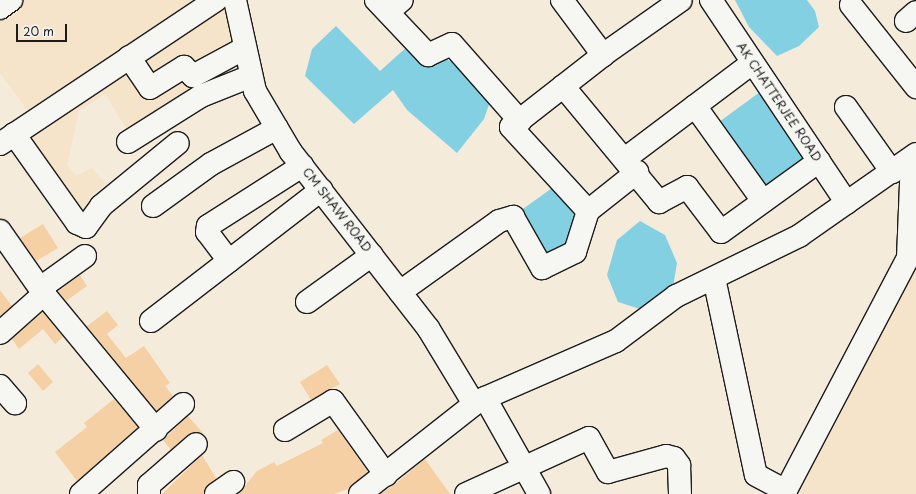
<!DOCTYPE html>
<html>
<head>
<meta charset="utf-8">
<style>
  body { margin:0 }
  #map { position:relative; width:916px; height:494px; overflow:hidden; background:#f5ebdb; font-family:"Playpen Sans",sans-serif }
  div>[style] { position:absolute }
  .built>* { inset:0; background:#f5e3ca }
  .water>* { inset:0; background:#83d0e2 }
  .building>* { inset:0; background:#f4d0a4 }
  .roads { filter:drop-shadow(1px 0 #1c1c1c) drop-shadow(-1px 0 #1c1c1c) drop-shadow(0 1px #1c1c1c) drop-shadow(0 -1px #1c1c1c) }
  .minor>* { height:22px; margin:-11px; padding:0 11px; transform-origin:11px; border-radius:11px; background:#f6f6f2 }
  span { translate:-50% -50%; white-space:nowrap; text-align:center; line-height:1.15; -webkit-text-stroke:3px #f6f6f2; paint-order:stroke }
  .street-label { font-size:12px; color:#1c1c1c }
  .scale { position:absolute; left:16px; top:24px; width:51px; height:18px; box-sizing:border-box; border:2px solid #1c1c1c; border-top:0; padding-left:5px; font-size:12px; line-height:14px; white-space:nowrap; color:#1c1c1c; -webkit-text-stroke:3px #f6f6f2; paint-order:stroke }
</style>
</head>
<body>
<div id="map">
  <div class="built">
    <div style="clip-path:polygon(18px 0,232px 0,246px 74px,130px 135px,105px 94px,79px 111px,67px 165px,76px 176px,92px 168px,106px 184px,89px 197px,86px 225px,23px 135px,38px 125px,0 73px,0 12px)"></div>
    <div style="clip-path:polygon(916px 242px,916px 494px,790px 494px)"></div>
  </div>
  <div class="water">
    <div style="clip-path:polygon(735px 0,807px 0,815px 11px,819px 27px,799px 46px,777px 56px,749px 27px)"></div>
    <div style="clip-path:polygon(336px 26px,380px 71px,408px 46px,467px 67px,493px 93px,484px 119px,457px 153px,407px 110px,393px 90px,354px 124px,305px 76px,312px 49px)"></div>
    <div style="clip-path:polygon(764px 89px,809px 157px,761px 188px,719px 122px)"></div>
    <div style="clip-path:polygon(559px 183px,580px 213px,570px 249px,545px 260px,516px 214px)"></div>
    <div style="clip-path:polygon(640px 221px,665px 235px,677px 263px,673px 287px,643px 310px,618px 302px,607px 275px,617px 240px)"></div>
  </div>
  <div class="building">
    <div style="clip-path:polygon(43px 224px,58px 248px,36px 261px,20px 238px)"></div>
    <div style="clip-path:polygon(80px 275px,87px 286px,66px 301px,58px 291px)"></div>
    <div style="clip-path:polygon(0 290px,12px 306px,0 316px)"></div>
    <div style="clip-path:polygon(107px 311px,118px 325px,107px 334px,126px 358px,144px 346px,170px 383px,165px 386px,173px 396px,156px 411px,87px 326px)"></div>
    <div style="clip-path:polygon(43px 312px,63px 337px,55px 344px,43px 329px,19px 349px,12px 339px)"></div>
    <div style="clip-path:polygon(38px 364px,53px 382px,43px 391px,28px 373px)"></div>
    <div style="clip-path:polygon(327px 365px,340px 384px,311px 400px,300px 382px)"></div>
    <div style="clip-path:polygon(114px 399px,138px 427px,77px 481px,55px 452px,87px 427px,84px 423px)"></div>
    <div style="clip-path:polygon(188px 416px,203px 433px,188px 434px,171px 450px,163px 440px)"></div>
    <div style="clip-path:polygon(338px 430px,368px 472px,348px 489px,334px 494px,238px 494px,257px 471px,274px 462px,277px 466px,323px 443px,321px 440px)"></div>
    <div style="clip-path:polygon(202px 455px,216px 478px,204px 494px,162px 494px)"></div>
    <div style="clip-path:polygon(425px 459px,450px 494px,380px 494px,394px 485px)"></div>
  </div>
  <div class="roads">
    <div class="minor">
      <div style="left:235px;top:0;width:93px;rotate:77.6deg"></div>
      <div style="left:255px;top:91px;width:71px;rotate:59.5deg"></div>
      <div style="left:291px;top:152px;width:223px;rotate:52.1deg"></div>
      <div style="left:428px;top:328px;width:89px;rotate:58.8deg"></div>
      <div style="left:376px;top:0;width:76px;rotate:46.6deg"></div>
      <div style="left:428px;top:55px;width:26px;rotate:-25deg"></div>
      <div style="left:452px;top:44px;width:103px;rotate:48.6deg"></div>
      <div style="left:562px;top:0;width:69px;rotate:53.3deg"></div>
      <div style="left:711px;top:0;width:244px;rotate:56.2deg"></div>
      <div style="left:851px;top:5px;width:105px;rotate:51.6deg"></div>
      <div style="left:0;top:8px;width:14px;rotate:-36deg"></div>
      <div style="left:388px;top:12px;width:18px;rotate:-41deg"></div>
      <div style="left:906px;top:21px;width:13px;rotate:-42deg"></div>
      <div style="left:129px;top:57px;width:37px;rotate:56deg"></div>
      <div style="left:150px;top:88px;width:40px;rotate:-32deg"></div>
      <div style="left:184px;top:67px;width:13px;rotate:45deg"></div>
      <div style="left:193px;top:76px;width:59px;rotate:-28.3deg"></div>
      <div style="left:563px;top:86px;width:151px;rotate:50.4deg"></div>
      <div style="left:659px;top:202px;width:32px;rotate:-28deg"></div>
      <div style="left:687px;top:187px;width:56px;rotate:52.9deg"></div>
      <div style="left:721px;top:232px;width:121px;rotate:-35.9deg"></div>
      <div style="left:695px;top:106px;width:117px;rotate:54.4deg"></div>
      <div style="left:846px;top:107px;width:80px;rotate:54.7deg"></div>
      <div style="left:14px;top:134px;width:109px;rotate:54.7deg"></div>
      <div style="left:77px;top:223px;width:10px;rotate:24deg"></div>
      <div style="left:86px;top:227px;width:26px;rotate:-54deg"></div>
      <div style="left:101px;top:206px;width:99px;rotate:-39.3deg"></div>
      <div style="left:128px;top:142px;width:86px;rotate:-32.2deg"></div>
      <div style="left:201px;top:96px;width:54px;rotate:-21.8deg"></div>
      <div style="left:0;top:144px;width:260px;rotate:-33.7deg"></div>
      <div style="left:626px;top:158px;width:158px;rotate:-37deg"></div>
      <div style="left:153px;top:206px;width:72px;rotate:-35.9deg"></div>
      <div style="left:211px;top:164px;width:75px;rotate:-28.6deg"></div>
      <div style="left:588px;top:211px;width:63px;rotate:-38.5deg"></div>
      <div style="left:0;top:231px;width:77px;rotate:55.1deg"></div>
      <div style="left:44px;top:294px;width:176px;rotate:50.5deg"></div>
      <div style="left:229px;top:261px;width:36px;rotate:-127deg"></div>
      <div style="left:207px;top:232px;width:6px;rotate:-81deg"></div>
      <div style="left:208px;top:226px;width:112px;rotate:-32.6deg"></div>
      <div style="left:714px;top:278px;width:201px;rotate:78deg"></div>
      <div style="left:756px;top:475px;width:34px;rotate:28deg"></div>
      <div style="left:400px;top:292px;width:122px;rotate:-35.6deg"></div>
      <div style="left:499px;top:221px;width:15px;rotate:-16deg"></div>
      <div style="left:513px;top:217px;width:59px;rotate:60.4deg"></div>
      <div style="left:542px;top:268px;width:37px;rotate:-26deg"></div>
      <div style="left:575px;top:252px;width:43px;rotate:-72.4deg"></div>
      <div style="left:588px;top:211px;width:114px;rotate:-132.5deg"></div>
      <div style="left:511px;top:127px;width:117px;rotate:-38deg"></div>
      <div style="left:603px;top:55px;width:95px;rotate:-35.2deg"></div>
      <div style="left:307px;top:302px;width:80px;rotate:-35.9deg"></div>
      <div style="left:151px;top:321px;width:215px;rotate:-37.6deg"></div>
      <div style="left:0;top:333px;width:59px;rotate:-41.6deg"></div>
      <div style="left:44px;top:294px;width:10px;rotate:-79deg"></div>
      <div style="left:46px;top:284px;width:48px;rotate:-35.7deg"></div>
      <div style="left:0;top:386px;width:23px;rotate:49deg"></div>
      <div style="left:485px;top:398px;width:110px;rotate:60.6deg"></div>
      <div style="left:285px;top:430px;width:56px;rotate:-31.1deg"></div>
      <div style="left:333px;top:401px;width:91px;rotate:54.4deg"></div>
      <div style="left:81px;top:494px;width:136px;rotate:-41.4deg"></div>
      <div style="left:149px;top:494px;width:9px;rotate:-90deg"></div>
      <div style="left:149px;top:485px;width:62px;rotate:-41.1deg"></div>
      <div style="left:216px;top:494px;width:21px;rotate:-35deg"></div>
      <div style="left:360px;top:494px;width:150px;rotate:-38.2deg"></div>
      <div style="left:478px;top:401px;width:150px;rotate:-23.5deg"></div>
      <div style="left:616px;top:341px;width:75px;rotate:-36.9deg"></div>
      <div style="left:676px;top:296px;width:137px;rotate:-26deg"></div>
      <div style="left:799px;top:236px;width:143px;rotate:-35deg"></div>
      <div style="left:466px;top:494px;width:135px;rotate:-24.5deg"></div>
      <div style="left:589px;top:438px;width:39px;rotate:61deg"></div>
      <div style="left:608px;top:472px;width:60px;rotate:-15.4deg"></div>
      <div style="left:666px;top:456px;width:8px;rotate:14deg"></div>
      <div style="left:674px;top:458px;width:9px;rotate:54deg"></div>
      <div style="left:679px;top:465px;width:29px;rotate:88deg"></div>
      <div style="left:784px;top:494px;width:267px;rotate:-62.3deg"></div>
      <div style="left:908px;top:258px;width:100px;rotate:-87.7deg"></div>
    </div>
  </div>
  <div class="street-label">
    <span style="left:779px;top:102px;rotate:56deg">AK CHATTERJEE ROAD</span>
    <span style="left:337px;top:210px;rotate:52deg">CM SHAW ROAD</span>
  </div>
  <div class="scale">20 m</div>
</div>
</body>
</html>
